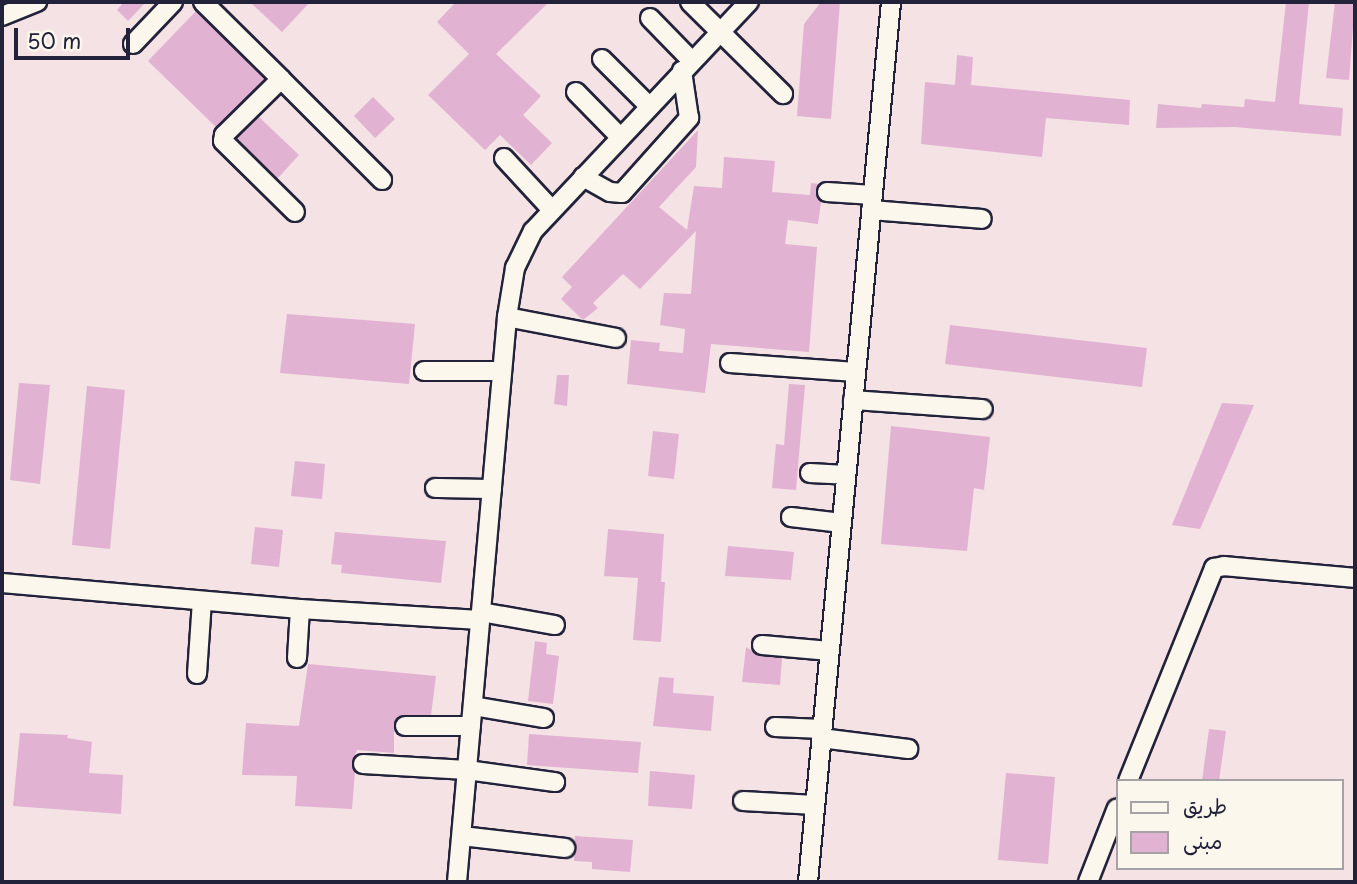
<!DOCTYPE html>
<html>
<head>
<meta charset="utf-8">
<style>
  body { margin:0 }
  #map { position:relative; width:1357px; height:884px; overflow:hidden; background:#fbf7ec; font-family:"Playpen Sans","Playpen Sans Arabic",sans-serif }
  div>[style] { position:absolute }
  .built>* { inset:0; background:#f4e2e4 }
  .building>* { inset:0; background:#e2b2d3 }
  .roads { filter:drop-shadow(2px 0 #22223b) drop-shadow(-2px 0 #22223b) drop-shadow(0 2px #22223b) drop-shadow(0 -2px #22223b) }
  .minor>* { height:18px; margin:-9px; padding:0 9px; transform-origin:9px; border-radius:9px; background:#fbf7ec }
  span { translate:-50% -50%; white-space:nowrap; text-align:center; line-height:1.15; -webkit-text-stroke:5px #fbf7ec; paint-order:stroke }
  .frame { position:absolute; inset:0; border:4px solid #22223b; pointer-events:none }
  .legend { position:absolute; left:1116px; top:779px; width:228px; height:91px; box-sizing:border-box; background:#fbf7ec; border:2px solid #a4a2a5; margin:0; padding:9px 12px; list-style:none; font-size:21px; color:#22223b }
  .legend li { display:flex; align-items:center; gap:14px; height:35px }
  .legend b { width:35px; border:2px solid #a4a2a5 }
  .scale { position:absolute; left:14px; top:28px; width:116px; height:32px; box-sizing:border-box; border:4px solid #22223b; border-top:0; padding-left:9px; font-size:21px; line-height:24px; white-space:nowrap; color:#22223b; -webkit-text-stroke:5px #fbf7ec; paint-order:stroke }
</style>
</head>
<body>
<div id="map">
  <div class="built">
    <div style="clip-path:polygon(evenodd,2px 2px,1355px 2px,1355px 882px,2px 882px,2px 2px,1117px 781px,1341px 781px,1341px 868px,1117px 868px,1117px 781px)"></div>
  </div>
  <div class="building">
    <div style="clip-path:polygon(124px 2px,146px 2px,128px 21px,117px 10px)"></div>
    <div style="clip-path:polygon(250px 2px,310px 2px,282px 32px)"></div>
    <div style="clip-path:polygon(456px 2px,549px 2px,496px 54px,541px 96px,523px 115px,552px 143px,531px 165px,500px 135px,485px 150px,428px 95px,469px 54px,437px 22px)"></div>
    <div style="clip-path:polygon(821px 2px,840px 2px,831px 119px,797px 116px,804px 24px)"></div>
    <div style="clip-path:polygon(1286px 2px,1309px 2px,1299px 104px,1343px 108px,1341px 136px,1235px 127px,1156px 128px,1158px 104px,1201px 108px,1202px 104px,1244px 107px,1245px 99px,1275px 102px)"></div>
    <div style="clip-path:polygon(1335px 2px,1355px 2px,1349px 80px,1326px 78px)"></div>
    <div style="clip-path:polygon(196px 11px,265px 79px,216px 127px,148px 61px)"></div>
    <div style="clip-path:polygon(957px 55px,973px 57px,971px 85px,1130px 100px,1129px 125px,1046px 118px,1042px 157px,921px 144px,925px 82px,955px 85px)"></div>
    <div style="clip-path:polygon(373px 97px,395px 119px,375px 138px,354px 116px)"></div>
    <div style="clip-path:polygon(259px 117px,299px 155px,277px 179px,237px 138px)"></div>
    <div style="clip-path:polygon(698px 130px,696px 167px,659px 207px,687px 230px,694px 186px,722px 188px,724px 157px,775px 161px,772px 192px,810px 195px,811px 183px,819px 184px,816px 192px,821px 202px,818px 224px,788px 220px,785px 244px,817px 247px,809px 352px,711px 344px,705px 393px,627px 384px,631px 340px,660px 343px,659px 351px,683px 353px,685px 329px,660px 325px,664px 293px,691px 294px,696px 231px,640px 289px,623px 274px,593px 303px,598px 308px,583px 320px,561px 299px,572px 287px,562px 277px)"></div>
    <div style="clip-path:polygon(287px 314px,415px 324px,409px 384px,280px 373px)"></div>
    <div style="clip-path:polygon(950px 325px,1147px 348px,1142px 387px,945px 364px)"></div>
    <div style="clip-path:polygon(557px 375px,569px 375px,567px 406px,554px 404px)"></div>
    <div style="clip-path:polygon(19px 383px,50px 385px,40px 484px,10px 480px)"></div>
    <div style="clip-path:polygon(789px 384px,805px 385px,796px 490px,772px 488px,776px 444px,784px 445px)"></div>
    <div style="clip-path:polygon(87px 386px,125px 390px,110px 549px,72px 545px)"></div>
    <div style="clip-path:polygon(1222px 403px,1254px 405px,1200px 529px,1172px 525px)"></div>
    <div style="clip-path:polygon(891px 426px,990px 437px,984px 490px,974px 488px,967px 551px,881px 544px)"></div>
    <div style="clip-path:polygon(653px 431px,679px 434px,674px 479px,648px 476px)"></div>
    <div style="clip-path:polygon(295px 461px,325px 464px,322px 499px,291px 496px)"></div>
    <div style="clip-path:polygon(255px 527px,283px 530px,279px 567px,251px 564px)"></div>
    <div style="clip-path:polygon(608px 529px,664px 534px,661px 582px,665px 582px,661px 642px,633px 640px,638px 578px,604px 576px)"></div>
    <div style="clip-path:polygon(335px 532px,446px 541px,441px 583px,341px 573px,342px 565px,331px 564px)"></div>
    <div style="clip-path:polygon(728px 546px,794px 552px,791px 580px,725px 576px)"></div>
    <div style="clip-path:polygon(535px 641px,547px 643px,546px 654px,559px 656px,553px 704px,528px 701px)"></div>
    <div style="clip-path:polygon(746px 647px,760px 656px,782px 658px,780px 685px,742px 682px)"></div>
    <div style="clip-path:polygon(308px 664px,436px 676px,431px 715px,398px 716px,394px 725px,394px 753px,357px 750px,352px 763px,355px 772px,352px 809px,295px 806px,297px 776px,242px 775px,246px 723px,299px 726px)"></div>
    <div style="clip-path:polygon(659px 677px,674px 678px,673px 693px,714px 696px,711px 731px,653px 726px)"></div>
    <div style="clip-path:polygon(1209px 729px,1226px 731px,1219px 781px,1202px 781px)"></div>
    <div style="clip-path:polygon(20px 733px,68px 735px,67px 738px,92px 742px,89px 773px,123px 775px,121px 814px,13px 806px)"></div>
    <div style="clip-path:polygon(529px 734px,641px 742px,638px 773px,527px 765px)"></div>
    <div style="clip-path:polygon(650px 771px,695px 775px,692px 809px,648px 806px)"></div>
    <div style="clip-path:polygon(1006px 773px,1055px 777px,1048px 864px,998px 860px)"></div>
    <div style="clip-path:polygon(575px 836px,633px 840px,630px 872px,592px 869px,592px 862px,574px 861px)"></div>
  </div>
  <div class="roads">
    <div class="minor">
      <div style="left:203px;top:2px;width:110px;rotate:44.6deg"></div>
      <div style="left:281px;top:79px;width:80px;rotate:135.5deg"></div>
      <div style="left:224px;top:135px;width:6px;rotate:99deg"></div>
      <div style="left:223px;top:141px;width:101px;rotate:44.6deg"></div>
      <div style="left:690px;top:2px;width:131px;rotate:44.7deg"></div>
      <div style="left:2px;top:16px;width:38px;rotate:-22deg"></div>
      <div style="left:650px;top:18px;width:60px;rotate:45.7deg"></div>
      <div style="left:133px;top:44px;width:58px;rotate:-46.4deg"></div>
      <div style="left:602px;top:59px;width:66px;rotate:45deg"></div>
      <div style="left:281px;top:79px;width:143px;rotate:45deg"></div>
      <div style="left:576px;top:92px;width:63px;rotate:45.6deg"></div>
      <div style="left:504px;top:158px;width:71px;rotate:47.3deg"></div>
      <div style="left:583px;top:177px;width:31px;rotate:29deg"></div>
      <div style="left:610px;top:192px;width:12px;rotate:5deg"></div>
      <div style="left:622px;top:193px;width:101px;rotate:-48.2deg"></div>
      <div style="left:689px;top:118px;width:48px;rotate:-98.5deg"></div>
      <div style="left:827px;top:192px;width:46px;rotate:3.7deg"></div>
      <div style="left:871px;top:210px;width:111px;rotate:4.6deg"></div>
      <div style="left:507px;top:317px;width:111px;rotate:10.9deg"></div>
      <div style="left:730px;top:363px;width:126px;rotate:4.1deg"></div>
      <div style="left:424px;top:371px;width:78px"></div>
      <div style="left:853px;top:400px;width:130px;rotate:4deg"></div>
      <div style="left:810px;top:473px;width:36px;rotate:3deg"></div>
      <div style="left:435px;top:488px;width:57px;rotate:1deg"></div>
      <div style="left:791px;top:517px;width:51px;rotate:6.7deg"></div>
      <div style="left:2px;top:583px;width:299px;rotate:5deg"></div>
      <div style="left:300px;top:609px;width:180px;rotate:3.5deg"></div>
      <div style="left:481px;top:612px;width:75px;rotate:10deg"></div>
      <div style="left:762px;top:645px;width:68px;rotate:5deg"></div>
      <div style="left:297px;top:658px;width:49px;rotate:-86.5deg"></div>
      <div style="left:197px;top:674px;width:73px;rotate:-86.1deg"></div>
      <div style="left:473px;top:706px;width:72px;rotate:9.6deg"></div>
      <div style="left:405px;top:726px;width:66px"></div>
      <div style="left:775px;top:727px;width:47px;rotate:2.4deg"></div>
      <div style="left:821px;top:738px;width:88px;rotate:7.2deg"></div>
      <div style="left:363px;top:764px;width:104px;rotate:3.3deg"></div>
      <div style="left:467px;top:770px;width:89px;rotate:7.8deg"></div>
      <div style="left:1128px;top:781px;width:230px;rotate:-68deg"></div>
      <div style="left:1214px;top:568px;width:10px;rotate:-11deg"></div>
      <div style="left:1224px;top:566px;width:132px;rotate:5.2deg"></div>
      <div style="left:743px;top:801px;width:72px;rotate:3.2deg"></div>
      <div style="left:462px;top:836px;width:104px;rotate:6.6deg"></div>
      <div style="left:457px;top:882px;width:567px;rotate:-84.94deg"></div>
      <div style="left:507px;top:317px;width:50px;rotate:-80.7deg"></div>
      <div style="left:515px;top:268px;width:41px;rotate:-64.1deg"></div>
      <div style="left:533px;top:231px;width:315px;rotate:-46.7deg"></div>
      <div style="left:808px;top:882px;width:884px;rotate:-84.61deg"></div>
      <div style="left:1088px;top:882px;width:79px;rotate:-68.6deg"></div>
    </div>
  </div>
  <div class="frame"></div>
  <ul class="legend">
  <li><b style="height:9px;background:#fbf7ec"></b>طريق</li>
  <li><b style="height:19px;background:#e2b2d3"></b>مبنى</li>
  </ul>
  <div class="scale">50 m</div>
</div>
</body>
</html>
